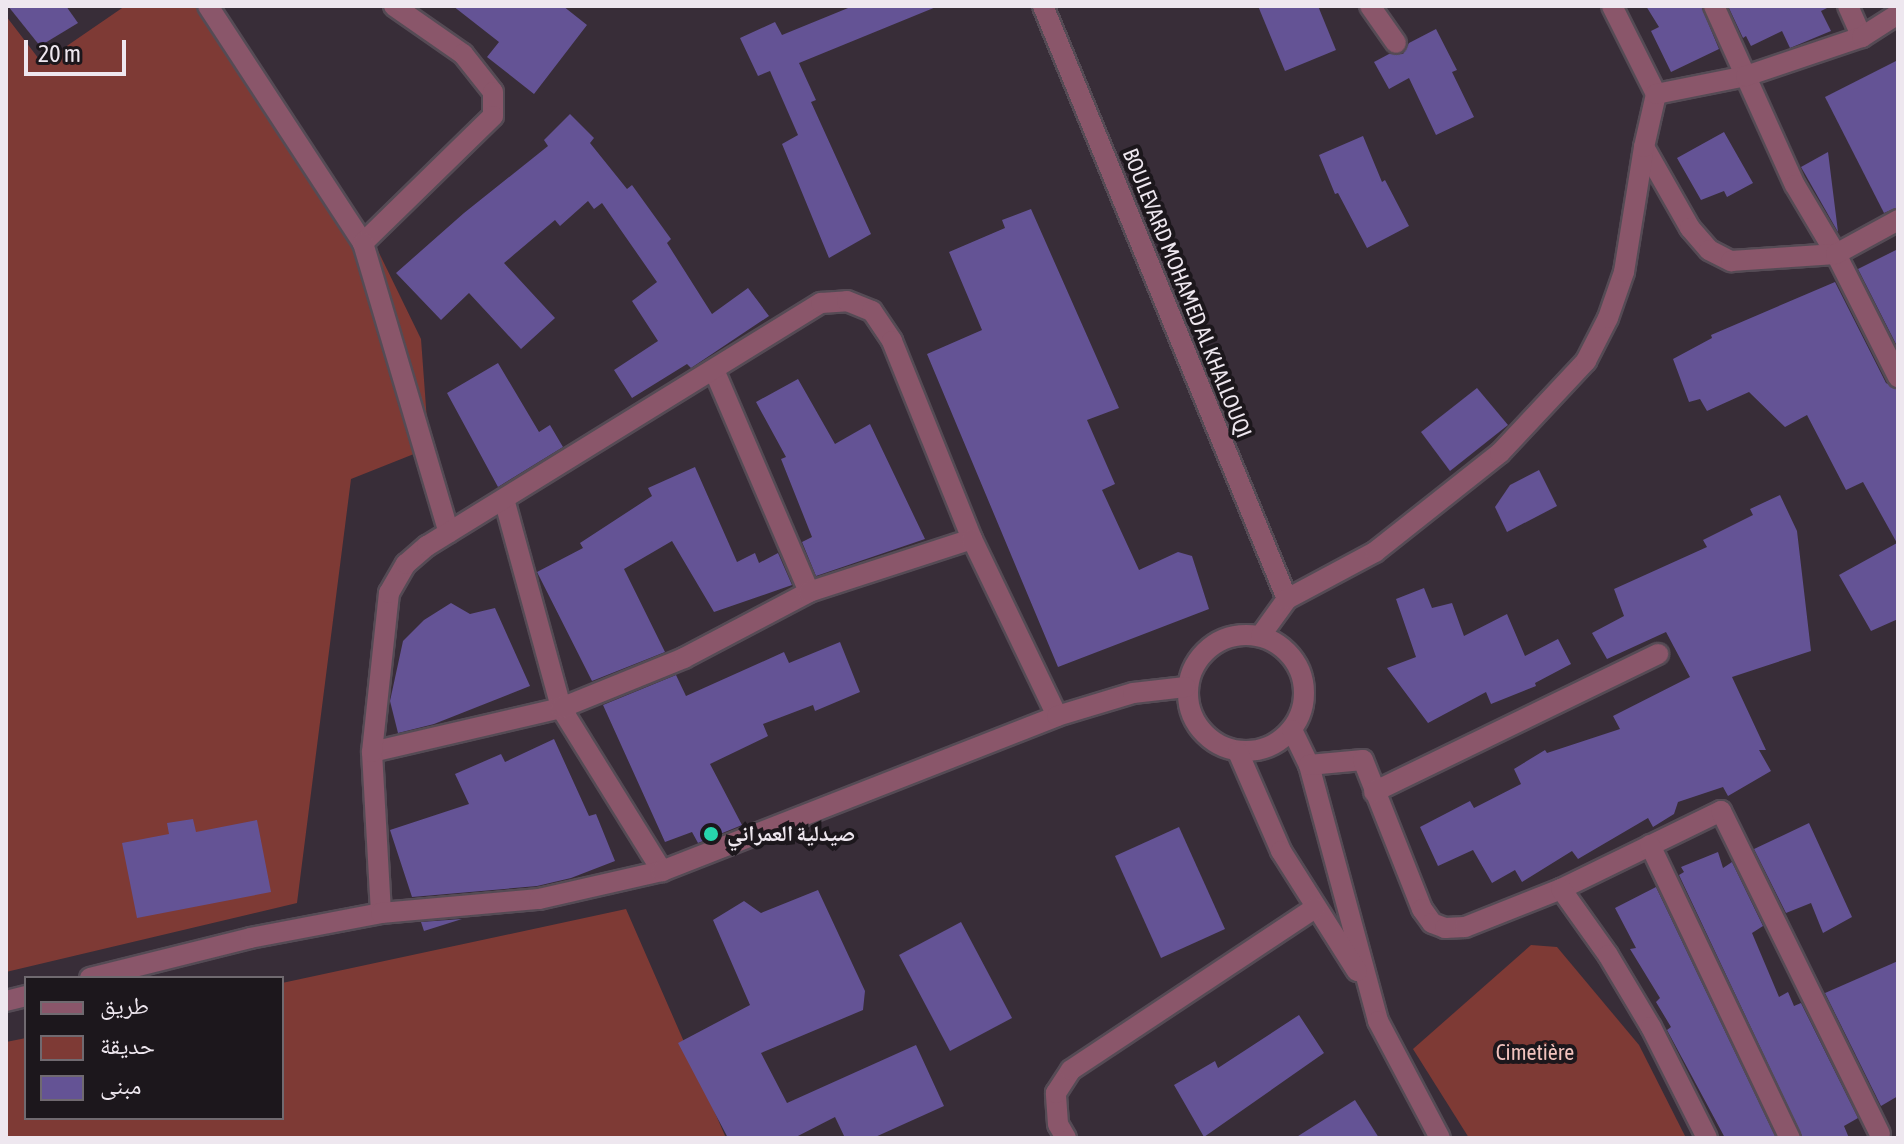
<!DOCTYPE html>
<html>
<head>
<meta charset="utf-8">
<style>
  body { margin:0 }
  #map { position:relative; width:1904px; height:1144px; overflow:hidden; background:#382d38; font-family:"Asap Condensed","Noto Naskh Arabic",sans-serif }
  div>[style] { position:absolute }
  .green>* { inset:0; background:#7e3a35 }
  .building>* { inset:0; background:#645395 }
  .roads { filter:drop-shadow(2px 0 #554b55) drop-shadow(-2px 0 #554b55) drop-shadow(0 2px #554b55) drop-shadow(0 -2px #554b55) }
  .minor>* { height:20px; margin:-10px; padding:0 10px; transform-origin:10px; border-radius:10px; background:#8a566a }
  .minor>.ring { margin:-10px; padding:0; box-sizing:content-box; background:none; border:20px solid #8a566a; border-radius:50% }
  .dots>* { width:22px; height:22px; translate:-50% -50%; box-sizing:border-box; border:4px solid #1c171c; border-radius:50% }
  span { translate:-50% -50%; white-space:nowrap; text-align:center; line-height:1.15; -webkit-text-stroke:8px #1c171c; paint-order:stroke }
  .street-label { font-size:22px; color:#eee7ef }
  .poi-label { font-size:22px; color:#eee7ef; font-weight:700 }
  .left { translate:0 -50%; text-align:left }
  .park-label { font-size:22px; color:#f2c3be }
  .frame { position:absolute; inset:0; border:8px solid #eee7ef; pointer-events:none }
  .legend { position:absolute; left:24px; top:976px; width:260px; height:144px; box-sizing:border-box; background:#1c171c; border:2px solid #706a70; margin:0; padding:10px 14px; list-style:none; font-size:24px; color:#eee7ef }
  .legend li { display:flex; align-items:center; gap:16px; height:40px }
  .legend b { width:40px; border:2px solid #706a70 }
  .scale { position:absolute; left:24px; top:40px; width:102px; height:36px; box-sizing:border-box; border:4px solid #eee7ef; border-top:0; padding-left:10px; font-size:24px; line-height:28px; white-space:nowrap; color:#eee7ef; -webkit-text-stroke:6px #1c171c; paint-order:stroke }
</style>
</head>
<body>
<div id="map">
  <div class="green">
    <div style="clip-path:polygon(125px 6px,200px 6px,364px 222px,421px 339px,429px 448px,351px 479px,297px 903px,6px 972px,6px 16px,42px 63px)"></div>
    <div style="clip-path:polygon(626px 909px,726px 1138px,6px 1138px,6px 1042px,26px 1038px,26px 1118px,282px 1118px,282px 983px)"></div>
    <div style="clip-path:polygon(1531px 945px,1557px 947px,1639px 1045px,1686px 1138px,1469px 1138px,1413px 1049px)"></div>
  </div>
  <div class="building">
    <div style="clip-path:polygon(8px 6px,66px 6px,78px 23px,40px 46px)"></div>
    <div style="clip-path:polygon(453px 6px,563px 6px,587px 25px,534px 94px,487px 57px,499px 42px)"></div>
    <div style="clip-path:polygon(853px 6px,936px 7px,799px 63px,816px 100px,811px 102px,871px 234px,829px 258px,782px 144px,798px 135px,770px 71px,758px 76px,740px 38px,775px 22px,782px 35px)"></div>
    <div style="clip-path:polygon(1258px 6px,1318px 6px,1336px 50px,1285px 71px)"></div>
    <div style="clip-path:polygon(1646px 6px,1701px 6px,1719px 49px,1671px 72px,1651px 31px,1659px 27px)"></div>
    <div style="clip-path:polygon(1728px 6px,1831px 6px,1821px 11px,1831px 31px,1790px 48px,1782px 31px,1751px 46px,1746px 36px,1743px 38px)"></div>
    <div style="clip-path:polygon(1436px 29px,1457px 70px,1452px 72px,1474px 117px,1436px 135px,1409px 78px,1389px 89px,1374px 62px,1389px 54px,1403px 54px,1409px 43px)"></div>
    <div style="clip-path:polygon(1898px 60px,1898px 207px,1884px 213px,1825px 97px)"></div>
    <div style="clip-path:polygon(570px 114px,594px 138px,590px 143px,627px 189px,632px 185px,671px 239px,667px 243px,712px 314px,748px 288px,769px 316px,691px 368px,687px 364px,632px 398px,614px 370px,658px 341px,632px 301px,657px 282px,602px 203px,594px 209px,588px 201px,560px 226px,555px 220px,504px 263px,555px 318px,521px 349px,469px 293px,441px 320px,396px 273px,464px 213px,548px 146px,544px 140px)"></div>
    <div style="clip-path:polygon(1724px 132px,1753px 183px,1727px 197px,1724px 191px,1701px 200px,1677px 158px)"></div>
    <div style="clip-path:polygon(1363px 136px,1382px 182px,1385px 180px,1409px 226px,1367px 248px,1338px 193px,1335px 194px,1319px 155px)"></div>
    <div style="clip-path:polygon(1828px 152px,1838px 232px,1801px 167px)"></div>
    <div style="clip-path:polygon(1031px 209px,1119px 408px,1087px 420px,1115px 484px,1102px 490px,1139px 570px,1178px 552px,1192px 556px,1209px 609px,1058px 667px,927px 354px,982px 330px,949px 252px,1005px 228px,1002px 220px)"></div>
    <div style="clip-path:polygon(1898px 249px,1898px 348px,1858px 269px)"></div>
    <div style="clip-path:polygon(1835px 282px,1886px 383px,1898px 390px,1898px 619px,1871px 631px,1839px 575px,1897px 543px,1863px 482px,1846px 490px,1807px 415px,1785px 427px,1749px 392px,1707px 411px,1700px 399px,1689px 402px,1673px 359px,1712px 338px,1711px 335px)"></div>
    <div style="clip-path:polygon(498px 363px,539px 432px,550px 425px,563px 447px,498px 487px,447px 393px)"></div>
    <div style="clip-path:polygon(798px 379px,835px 444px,870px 424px,925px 539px,816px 576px,802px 542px,812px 537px,781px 459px,786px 457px,756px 402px)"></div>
    <div style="clip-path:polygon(1477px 388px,1508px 425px,1450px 471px,1421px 432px)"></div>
    <div style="clip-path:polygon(695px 467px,737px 562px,755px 553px,759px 563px,778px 553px,792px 585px,714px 612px,672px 541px,624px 569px,665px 652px,592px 681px,537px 572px,583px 548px,580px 543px,652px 496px,648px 488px)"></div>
    <div style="clip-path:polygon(1539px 470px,1557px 506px,1507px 532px,1495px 507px,1510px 485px)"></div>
    <div style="clip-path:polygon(1780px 495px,1797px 531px,1811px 651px,1732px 677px,1766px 750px,1759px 750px,1771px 771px,1728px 796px,1723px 787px,1678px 802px,1674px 814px,1653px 827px,1648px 818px,1578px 859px,1572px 851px,1522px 882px,1515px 870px,1492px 883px,1473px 850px,1438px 866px,1420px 827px,1470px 801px,1474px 808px,1521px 784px,1514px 769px,1545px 750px,1547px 753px,1620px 729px,1613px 716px,1690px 677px,1666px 632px,1607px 659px,1592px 633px,1624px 616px,1614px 589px,1707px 547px,1703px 540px,1753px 515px,1750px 509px)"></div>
    <div style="clip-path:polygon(1424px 588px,1432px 608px,1452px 603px,1464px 636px,1507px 614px,1525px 656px,1558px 639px,1571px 664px,1535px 683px,1536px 686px,1491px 704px,1486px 692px,1428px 723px,1387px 668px,1416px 657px,1396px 599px)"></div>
    <div style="clip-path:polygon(451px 603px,470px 614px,495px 608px,530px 686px,434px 724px,398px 733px,390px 701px,403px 641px,424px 620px)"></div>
    <div style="clip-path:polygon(840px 642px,860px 692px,815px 711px,813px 705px,763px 724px,768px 736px,710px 764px,742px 825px,698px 843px,692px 832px,665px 842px,603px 705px,676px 675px,686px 696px,784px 652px,789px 663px)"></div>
    <div style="clip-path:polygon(554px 739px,589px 816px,596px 814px,615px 861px,571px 878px,537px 886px,412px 897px,390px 830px,469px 804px,455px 774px,501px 754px,505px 762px)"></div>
    <div style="clip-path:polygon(193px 819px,196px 832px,257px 820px,271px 892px,137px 918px,122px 843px,169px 834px,167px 823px)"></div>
    <div style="clip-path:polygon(1809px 823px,1852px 917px,1823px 933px,1811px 903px,1786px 913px,1754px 849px)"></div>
    <div style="clip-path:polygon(1179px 827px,1225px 929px,1161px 958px,1115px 856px)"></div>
    <div style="clip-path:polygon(1718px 852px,1723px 868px,1732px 862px,1763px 926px,1752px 933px,1779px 997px,1788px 992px,1794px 1006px,1801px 1003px,1858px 1118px,1844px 1126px,1849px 1138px,1803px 1138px,1679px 875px,1684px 872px,1681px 867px)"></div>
    <div style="clip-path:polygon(1656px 887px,1776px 1138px,1725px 1138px,1667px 1030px,1671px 1027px,1656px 1002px,1660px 998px,1630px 949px,1636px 948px,1615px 908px)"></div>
    <div style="clip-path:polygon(818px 890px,865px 991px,863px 1010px,761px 1053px,787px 1103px,916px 1045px,944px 1106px,873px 1138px,845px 1138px,835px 1117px,794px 1138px,728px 1138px,678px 1043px,750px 1005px,713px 920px,744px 901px,761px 913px)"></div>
    <div style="clip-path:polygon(462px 919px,424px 931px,421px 922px)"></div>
    <div style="clip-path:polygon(961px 922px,1012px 1018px,950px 1051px,899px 955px)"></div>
    <div style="clip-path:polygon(1898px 961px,1898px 1096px,1881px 1106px,1825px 993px)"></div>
    <div style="clip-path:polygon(1299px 1015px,1324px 1053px,1204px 1137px,1174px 1085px,1215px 1061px,1218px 1068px)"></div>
    <div style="clip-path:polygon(1355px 1100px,1379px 1138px,1295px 1138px)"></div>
  </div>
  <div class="roads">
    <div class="minor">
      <div style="left:208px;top:6px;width:283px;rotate:56.8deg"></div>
      <div style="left:394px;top:6px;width:84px;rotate:34.8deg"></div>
      <div style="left:463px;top:54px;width:48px;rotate:51.7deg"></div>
      <div style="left:493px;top:92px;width:24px;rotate:90deg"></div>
      <div style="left:493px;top:116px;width:182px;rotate:135.7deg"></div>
      <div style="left:363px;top:243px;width:302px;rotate:73.5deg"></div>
      <div style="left:1043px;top:6px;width:641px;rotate:67.63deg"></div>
      <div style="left:1370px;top:6px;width:45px;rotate:54.9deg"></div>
      <div style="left:1612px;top:6px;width:98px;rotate:63.4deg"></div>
      <div style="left:1714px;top:6px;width:196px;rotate:65.7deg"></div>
      <div style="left:1795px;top:185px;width:80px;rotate:59.3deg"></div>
      <div style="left:1836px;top:254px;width:138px;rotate:63.2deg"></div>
      <div style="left:1848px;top:6px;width:34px;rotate:66deg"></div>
      <div style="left:1644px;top:147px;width:93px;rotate:60.4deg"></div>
      <div style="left:1690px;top:228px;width:29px;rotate:49deg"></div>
      <div style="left:1709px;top:250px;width:25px;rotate:27deg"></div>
      <div style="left:1731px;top:261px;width:105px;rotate:-3.8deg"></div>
      <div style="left:1836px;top:254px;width:71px;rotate:-28.7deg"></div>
      <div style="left:714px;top:370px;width:241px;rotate:66.8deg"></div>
      <div style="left:504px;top:499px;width:217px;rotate:74.7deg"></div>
      <div style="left:561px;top:708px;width:192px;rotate:58.2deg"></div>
      <div class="ring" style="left:1188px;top:635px;width:96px;height:96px"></div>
      <div style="left:1261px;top:635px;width:44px;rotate:-54.2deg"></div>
      <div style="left:1287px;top:599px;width:100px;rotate:-28.1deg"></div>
      <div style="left:1375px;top:552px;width:159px;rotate:-38.4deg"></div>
      <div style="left:1500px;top:453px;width:126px;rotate:-46.9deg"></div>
      <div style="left:1586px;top:361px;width:48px;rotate:-62.9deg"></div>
      <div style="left:1608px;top:318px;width:49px;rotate:-70.8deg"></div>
      <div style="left:1624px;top:272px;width:127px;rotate:-80.9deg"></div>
      <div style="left:1644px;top:147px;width:54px;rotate:-77.2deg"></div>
      <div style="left:1656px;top:94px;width:92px;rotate:-11.3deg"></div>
      <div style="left:1746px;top:76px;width:122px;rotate:-18.6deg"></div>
      <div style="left:1862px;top:37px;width:43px;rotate:-32.6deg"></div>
      <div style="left:1292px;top:730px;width:39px;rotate:64deg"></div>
      <div style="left:1309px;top:765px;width:265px;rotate:74.9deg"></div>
      <div style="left:1378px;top:1021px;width:132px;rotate:62.1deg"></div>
      <div style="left:372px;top:752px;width:194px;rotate:-13.1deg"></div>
      <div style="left:561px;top:708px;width:133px;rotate:-22.1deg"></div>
      <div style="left:684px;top:658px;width:141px;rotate:-27.8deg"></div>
      <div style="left:809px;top:592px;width:171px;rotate:-18deg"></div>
      <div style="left:1238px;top:752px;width:108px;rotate:66.5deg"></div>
      <div style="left:1281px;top:851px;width:142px;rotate:57.7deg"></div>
      <div style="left:1309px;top:765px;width:54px;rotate:-5.3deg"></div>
      <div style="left:1363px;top:760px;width:160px;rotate:68.4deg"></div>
      <div style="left:1422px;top:909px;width:17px;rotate:54deg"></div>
      <div style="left:1432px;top:923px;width:14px;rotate:21deg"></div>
      <div style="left:1445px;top:928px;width:20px;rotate:-3deg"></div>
      <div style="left:1465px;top:927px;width:103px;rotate:-21.6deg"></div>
      <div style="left:1561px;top:889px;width:178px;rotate:-26deg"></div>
      <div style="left:1721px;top:811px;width:360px;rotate:63.8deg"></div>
      <div style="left:1374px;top:792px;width:316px;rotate:-25.9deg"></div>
      <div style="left:1650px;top:845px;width:325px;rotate:64.5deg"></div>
      <div style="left:1561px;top:889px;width:81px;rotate:54.5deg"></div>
      <div style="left:1608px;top:955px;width:84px;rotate:59.2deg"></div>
      <div style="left:1651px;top:1027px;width:124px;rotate:63.2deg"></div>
      <div style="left:381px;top:913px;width:161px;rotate:-93.2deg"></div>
      <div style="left:372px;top:752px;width:160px;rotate:-83.9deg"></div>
      <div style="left:389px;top:593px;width:34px;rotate:-60deg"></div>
      <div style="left:406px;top:564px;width:28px;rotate:-41deg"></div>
      <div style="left:427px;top:546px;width:463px;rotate:-31.7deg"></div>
      <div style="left:821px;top:303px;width:26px;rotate:-4deg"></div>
      <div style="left:847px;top:301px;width:27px;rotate:22deg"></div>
      <div style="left:872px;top:311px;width:36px;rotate:56deg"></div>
      <div style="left:892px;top:341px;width:214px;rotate:68deg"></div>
      <div style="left:972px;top:539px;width:196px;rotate:64.3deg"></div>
      <div style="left:90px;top:978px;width:165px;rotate:-14deg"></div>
      <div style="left:250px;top:938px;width:133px;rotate:-10.8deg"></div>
      <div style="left:381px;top:913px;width:159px;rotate:-5.1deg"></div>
      <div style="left:539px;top:899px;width:126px;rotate:-12.8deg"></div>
      <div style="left:662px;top:871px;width:424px;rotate:-21.4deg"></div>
      <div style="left:1057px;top:716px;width:79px;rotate:-16.8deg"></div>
      <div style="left:1133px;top:693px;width:53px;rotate:-6.5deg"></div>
      <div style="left:6px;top:1001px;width:21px;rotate:-14deg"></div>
      <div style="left:1066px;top:1138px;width:16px;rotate:-120deg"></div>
      <div style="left:1058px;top:1124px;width:31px;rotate:-94deg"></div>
      <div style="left:1056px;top:1093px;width:27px;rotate:-57deg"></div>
      <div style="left:1071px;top:1070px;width:293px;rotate:-33.6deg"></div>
    </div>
  </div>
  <div class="dots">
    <div style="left:711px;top:834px;background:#27d5ad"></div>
  </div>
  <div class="street-label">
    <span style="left:1187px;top:293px;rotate:68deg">BOULEVARD MOHAMED AL KHALLOUQI</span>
  </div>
  <div class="poi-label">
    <span class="left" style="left:727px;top:834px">صيدلية العمراني</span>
  </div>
  <div class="park-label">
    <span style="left:1535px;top:1053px">Cimetière</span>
  </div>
  <div class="frame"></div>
  <ul class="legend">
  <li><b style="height:10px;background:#8a566a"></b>طريق</li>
  <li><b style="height:22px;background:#7e3a35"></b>حديقة</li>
  <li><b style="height:22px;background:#645395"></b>مبنى</li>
  </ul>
  <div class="scale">20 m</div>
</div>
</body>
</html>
